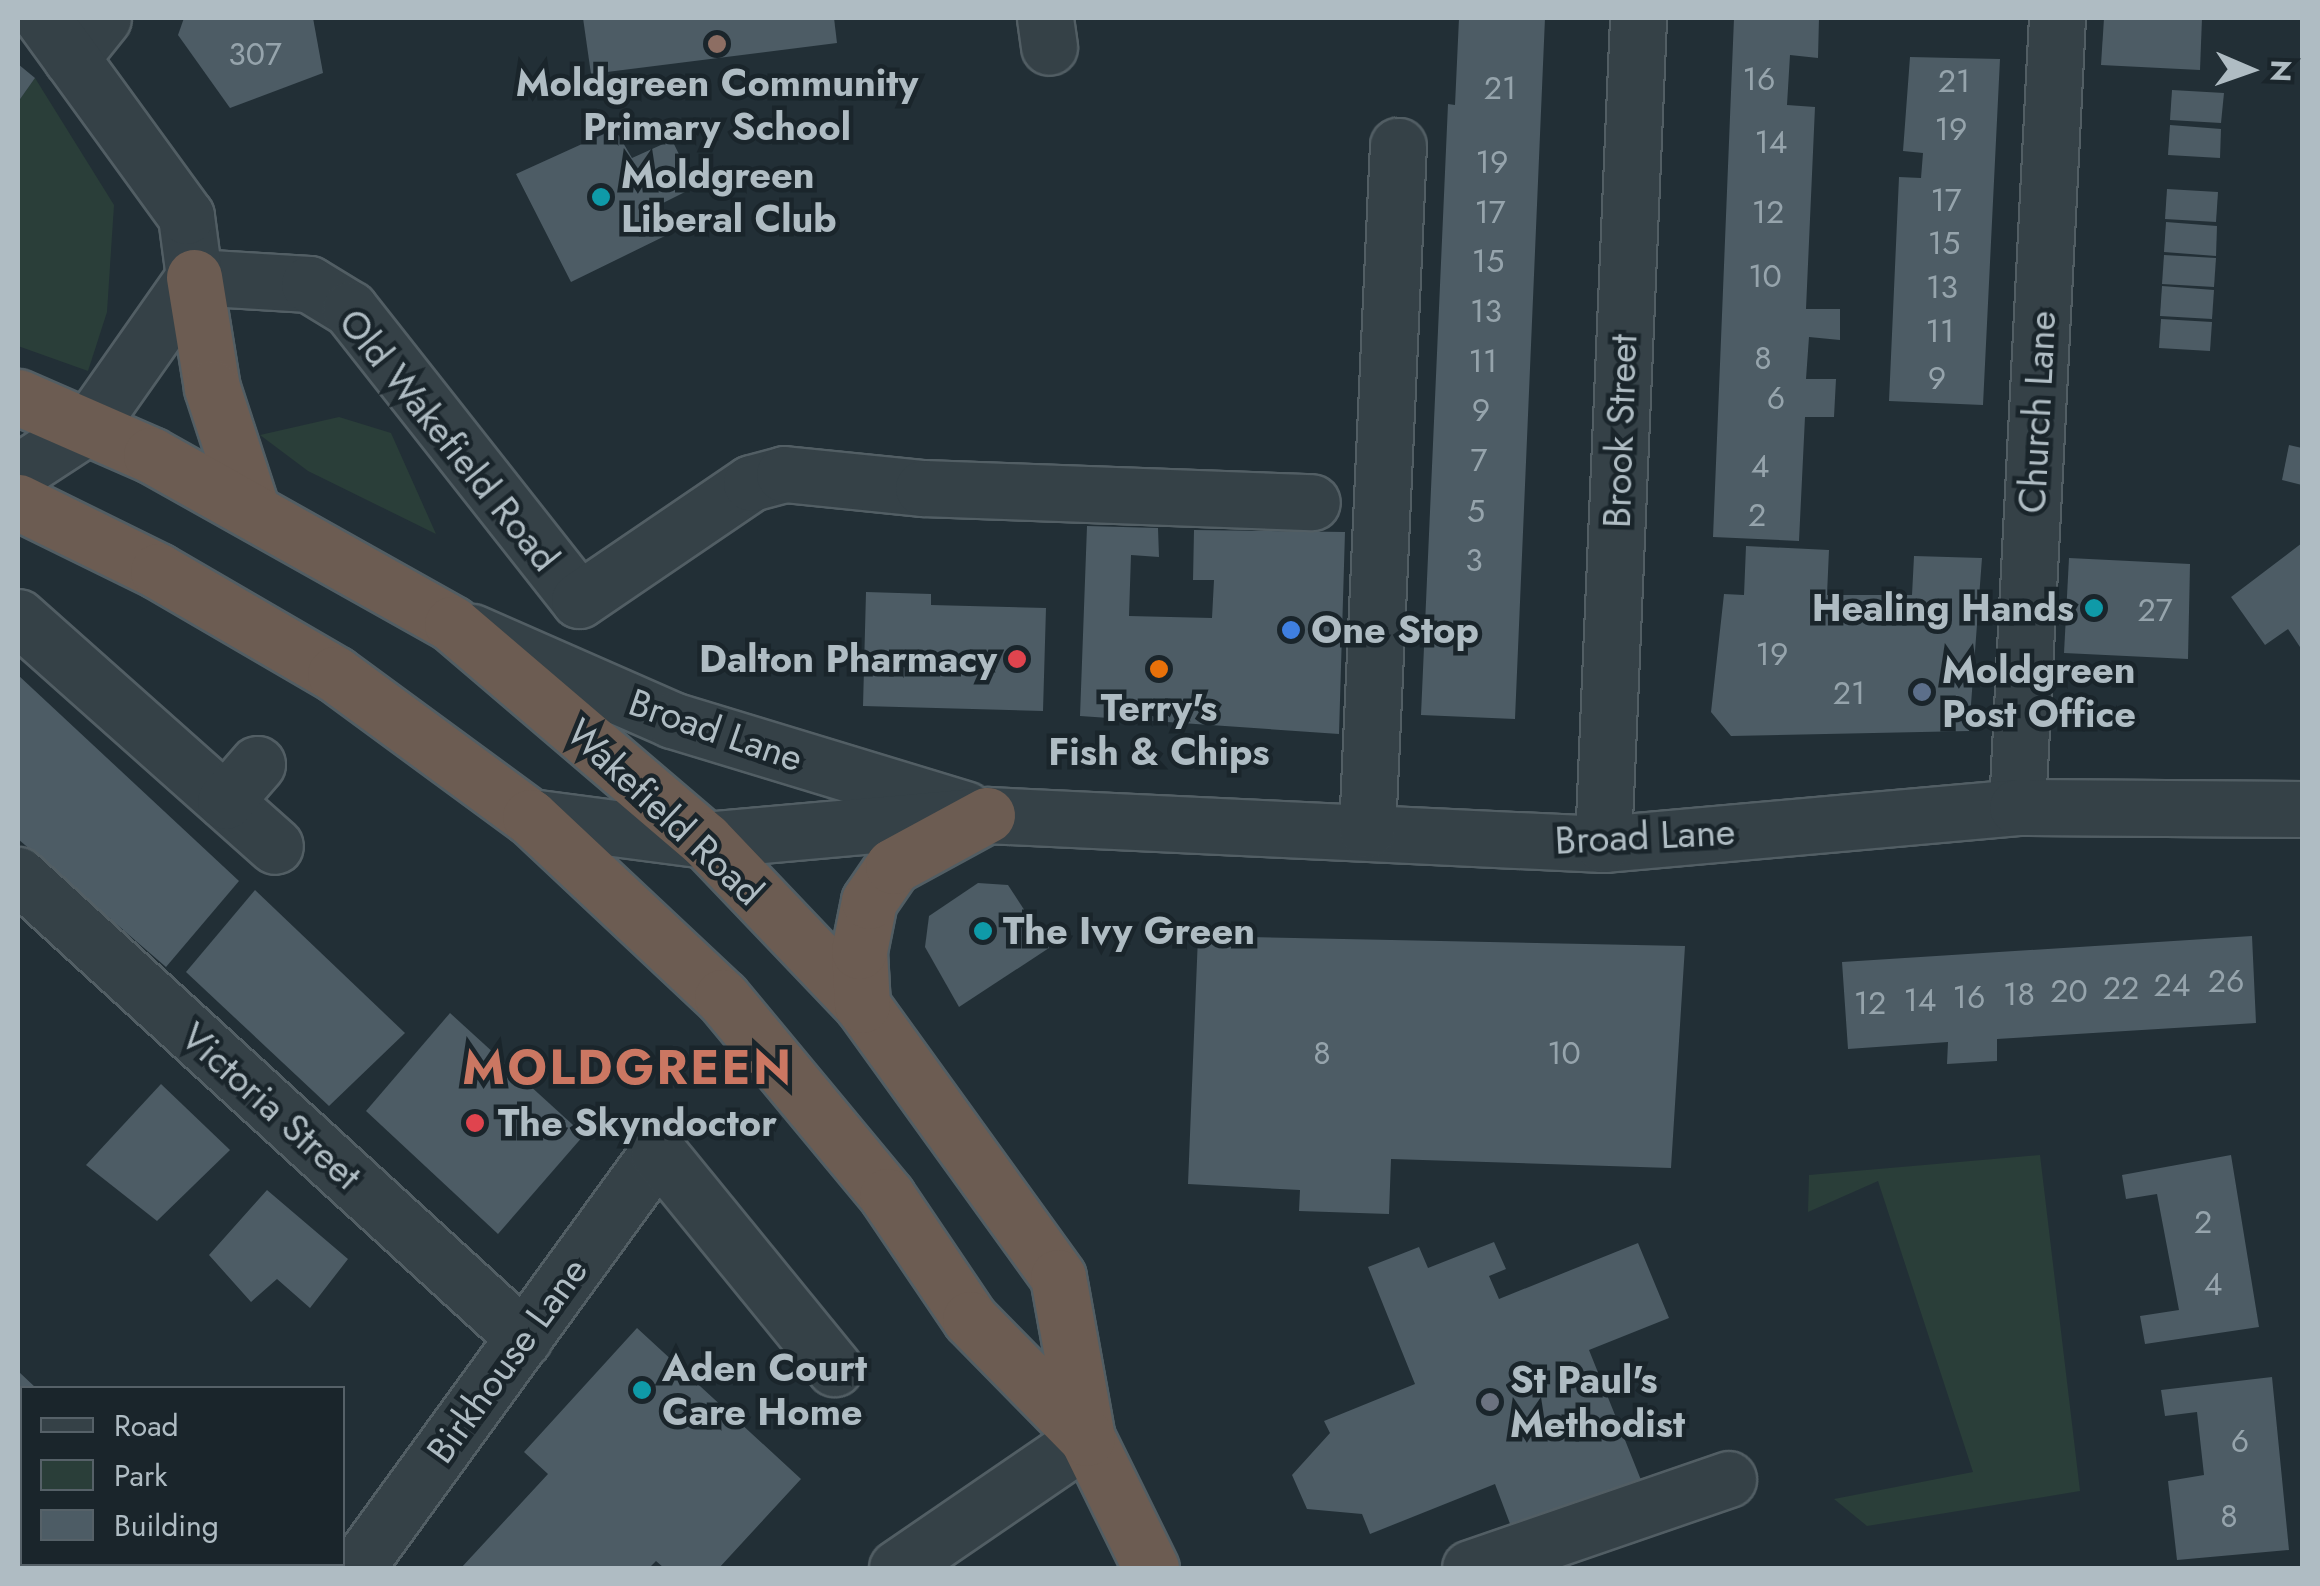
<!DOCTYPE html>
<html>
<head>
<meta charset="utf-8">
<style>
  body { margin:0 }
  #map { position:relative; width:2320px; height:1586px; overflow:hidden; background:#222f36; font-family:Jost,sans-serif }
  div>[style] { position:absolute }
  .green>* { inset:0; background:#2a3e39 }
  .building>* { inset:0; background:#4d5c65 }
  .roads { filter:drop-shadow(2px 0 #525e64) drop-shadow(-2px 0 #525e64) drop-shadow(0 2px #525e64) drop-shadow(0 -2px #525e64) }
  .minor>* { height:55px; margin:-27.5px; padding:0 27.5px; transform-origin:27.5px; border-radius:27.5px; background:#354147 }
  .highway>* { height:55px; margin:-27.5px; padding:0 27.5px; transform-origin:27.5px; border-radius:27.5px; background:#6c5c52 }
  .dots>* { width:28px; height:28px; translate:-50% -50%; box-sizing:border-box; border:5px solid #1a252b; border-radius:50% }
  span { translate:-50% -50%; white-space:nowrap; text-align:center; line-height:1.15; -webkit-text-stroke:9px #1a252b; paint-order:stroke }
  .number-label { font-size:32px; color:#96a4ac }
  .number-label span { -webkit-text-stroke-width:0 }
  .poi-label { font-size:38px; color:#afbcc3; font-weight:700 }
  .left { translate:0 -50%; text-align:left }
  .right { translate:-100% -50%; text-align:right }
  .street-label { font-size:38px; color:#afbcc3 }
  .district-label { font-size:48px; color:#cb7762; font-weight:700; letter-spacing:2.5px }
  .frame { position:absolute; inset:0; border:20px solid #afbcc3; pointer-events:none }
  .legend { position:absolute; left:20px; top:1386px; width:325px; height:180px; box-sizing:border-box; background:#1a252b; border:2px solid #566168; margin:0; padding:12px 18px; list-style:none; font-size:30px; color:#afbcc3 }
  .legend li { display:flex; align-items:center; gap:20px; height:50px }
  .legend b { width:50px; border:2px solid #566168 }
  .north { position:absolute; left:2200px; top:20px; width:100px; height:100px; -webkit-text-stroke:8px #1a252b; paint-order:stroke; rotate:92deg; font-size:28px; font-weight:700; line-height:40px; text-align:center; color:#afbcc3 }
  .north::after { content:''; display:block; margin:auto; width:35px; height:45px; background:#afbcc3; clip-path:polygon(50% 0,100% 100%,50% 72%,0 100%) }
</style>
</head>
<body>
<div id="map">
  <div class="green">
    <div style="clip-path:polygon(35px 78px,114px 205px,107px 312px,88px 371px,18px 346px,18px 102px)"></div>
    <div style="clip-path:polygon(339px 417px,391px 433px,436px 534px,308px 471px,260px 435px)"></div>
    <div style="clip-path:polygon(2040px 1155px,2080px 1491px,1867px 1526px,1834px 1499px,1973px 1472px,1878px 1181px,1808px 1212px,1809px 1175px)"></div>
  </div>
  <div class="building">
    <div style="clip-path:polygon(184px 18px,313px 18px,323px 73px,230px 108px,178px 35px)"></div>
    <div style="clip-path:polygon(583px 18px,834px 18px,837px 43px,591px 74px)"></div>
    <div style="clip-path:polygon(1459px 18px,1545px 18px,1515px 719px,1421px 715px,1448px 104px,1455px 105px)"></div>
    <div style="clip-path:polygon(1734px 18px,1819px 18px,1818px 58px,1790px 55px,1787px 105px,1815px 107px,1806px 309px,1840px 309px,1840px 340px,1809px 337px,1806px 379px,1836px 379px,1834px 417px,1805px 417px,1799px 541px,1713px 537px)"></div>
    <div style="clip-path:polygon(2104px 18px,2202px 18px,2200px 70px,2101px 65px)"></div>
    <div style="clip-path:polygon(1910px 57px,2000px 59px,1983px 405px,1889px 401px,1899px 177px,1921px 178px,1923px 153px,1903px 151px)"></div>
    <div style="clip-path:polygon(18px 64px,35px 78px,18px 102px)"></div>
    <div style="clip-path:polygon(2172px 90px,2224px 93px,2221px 123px,2170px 120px)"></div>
    <div style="clip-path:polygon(2170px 125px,2221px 129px,2220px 158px,2168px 155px)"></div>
    <div style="clip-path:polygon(615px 129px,632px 158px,672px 140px,695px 187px,653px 208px,667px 235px,571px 282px,516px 174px)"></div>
    <div style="clip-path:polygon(2167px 189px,2218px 192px,2216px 222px,2165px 219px)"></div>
    <div style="clip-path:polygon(2166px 222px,2217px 226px,2216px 256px,2164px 252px)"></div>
    <div style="clip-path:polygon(2164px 255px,2216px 258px,2214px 287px,2162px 284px)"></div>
    <div style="clip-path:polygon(2162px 286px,2214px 290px,2212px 319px,2160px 316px)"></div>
    <div style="clip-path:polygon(2161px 319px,2212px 322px,2210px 351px,2159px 348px)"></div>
    <div style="clip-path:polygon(2289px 445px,2302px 448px,2302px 485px,2282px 480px)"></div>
    <div style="clip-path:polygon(1087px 526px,1158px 528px,1159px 557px,1131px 555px,1129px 616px,1212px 618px,1214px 580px,1193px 580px,1194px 530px,1345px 532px,1339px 734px,1080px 716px)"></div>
    <div style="clip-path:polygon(2302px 543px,2302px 650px,2288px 629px,2265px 645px,2231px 597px)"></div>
    <div style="clip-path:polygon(1746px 546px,1829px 550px,1827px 595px,1912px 595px,1914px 556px,1982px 558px,1969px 731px,1731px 736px,1711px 712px,1724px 594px,1744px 595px)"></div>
    <div style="clip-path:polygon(2069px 558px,2190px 564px,2188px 659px,2064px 653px)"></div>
    <div style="clip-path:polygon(866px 592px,931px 594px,931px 605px,1046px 608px,1043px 711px,863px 706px)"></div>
    <div style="clip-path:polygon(18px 675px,239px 881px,166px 967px,18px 839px)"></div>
    <div style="clip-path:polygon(978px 883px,1008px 885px,1049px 948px,959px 1007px,925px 947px,929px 916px)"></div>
    <div style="clip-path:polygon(255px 890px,405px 1033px,329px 1106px,186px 972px)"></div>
    <div style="clip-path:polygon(1198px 936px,1685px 946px,1671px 1168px,1391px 1159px,1389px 1214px,1299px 1211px,1300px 1190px,1188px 1184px)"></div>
    <div style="clip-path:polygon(2252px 936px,2256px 1023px,1997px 1039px,1997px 1061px,1947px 1064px,1948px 1042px,1848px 1049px,1842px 962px)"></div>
    <div style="clip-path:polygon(450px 1013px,584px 1135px,498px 1234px,366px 1111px)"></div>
    <div style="clip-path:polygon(161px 1084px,230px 1150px,157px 1221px,86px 1165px)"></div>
    <div style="clip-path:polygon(2231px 1155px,2259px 1327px,2145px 1344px,2140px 1316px,2179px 1310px,2157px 1194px,2126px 1199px,2122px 1175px)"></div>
    <div style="clip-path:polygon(267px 1190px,348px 1259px,310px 1308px,277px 1279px,251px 1302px,209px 1255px)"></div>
    <div style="clip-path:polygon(1494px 1242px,1506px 1269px,1489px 1276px,1499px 1299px,1638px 1243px,1669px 1318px,1589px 1350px,1643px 1485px,1515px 1537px,1495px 1484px,1370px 1534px,1362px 1514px,1307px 1509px,1292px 1475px,1330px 1433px,1324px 1421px,1415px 1384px,1368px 1267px,1419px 1247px,1428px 1268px)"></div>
    <div style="clip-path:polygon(637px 1328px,801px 1479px,719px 1568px,664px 1568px,656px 1561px,649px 1568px,461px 1568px,548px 1474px,524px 1452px)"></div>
    <div style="clip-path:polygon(18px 1371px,36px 1388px,22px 1388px,18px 1476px)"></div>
    <div style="clip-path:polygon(2272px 1377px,2289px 1550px,2177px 1560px,2168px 1481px,2204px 1475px,2197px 1412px,2165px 1416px,2161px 1390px)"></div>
  </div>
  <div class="roads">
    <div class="minor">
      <div style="left:1045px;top:18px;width:29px;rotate:82deg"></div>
      <div style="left:71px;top:58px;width:51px;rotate:-51.3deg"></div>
      <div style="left:194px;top:277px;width:115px;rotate:3.5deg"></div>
      <div style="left:309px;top:284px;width:48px;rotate:31.4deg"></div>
      <div style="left:350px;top:309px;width:370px;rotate:51.8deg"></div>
      <div style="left:579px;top:600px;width:208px;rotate:-34.2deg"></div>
      <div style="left:751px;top:483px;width:34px;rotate:-15deg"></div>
      <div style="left:784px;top:474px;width:140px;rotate:5.8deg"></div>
      <div style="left:923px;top:488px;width:389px;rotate:2.1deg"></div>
      <div style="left:18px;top:472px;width:86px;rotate:-33.1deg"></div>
      <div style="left:90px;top:425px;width:181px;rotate:-54.9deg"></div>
      <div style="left:194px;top:277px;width:62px;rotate:-97.5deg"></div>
      <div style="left:186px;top:216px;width:245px;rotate:-126deg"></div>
      <div style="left:18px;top:617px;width:344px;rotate:41.7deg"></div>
      <div style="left:472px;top:632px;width:219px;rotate:23.7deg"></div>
      <div style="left:672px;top:720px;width:306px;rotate:16.9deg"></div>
      <div style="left:225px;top:801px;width:49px;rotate:-49.1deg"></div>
      <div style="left:2017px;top:807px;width:790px;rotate:-87.1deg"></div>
      <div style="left:530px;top:817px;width:177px;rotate:7.5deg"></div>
      <div style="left:705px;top:840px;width:283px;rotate:-5.1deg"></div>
      <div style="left:987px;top:815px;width:617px;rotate:2.7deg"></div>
      <div style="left:1603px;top:844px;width:416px;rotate:-5.1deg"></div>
      <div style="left:2017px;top:807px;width:285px;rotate:0.4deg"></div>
      <div style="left:1367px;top:830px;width:685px;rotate:-87.41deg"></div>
      <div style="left:1603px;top:844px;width:827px;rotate:-87.57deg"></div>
      <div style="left:18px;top:875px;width:686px;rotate:42.46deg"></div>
      <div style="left:18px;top:1559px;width:13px;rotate:42deg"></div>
      <div style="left:356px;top:1568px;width:514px;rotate:-54.02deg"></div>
      <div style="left:658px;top:1152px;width:279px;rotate:50.8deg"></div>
      <div style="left:897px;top:1568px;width:230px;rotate:-34.4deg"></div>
      <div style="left:1470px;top:1568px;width:273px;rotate:-19deg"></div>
    </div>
    <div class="highway">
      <div style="left:194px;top:277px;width:112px;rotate:80.8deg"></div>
      <div style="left:212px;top:388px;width:125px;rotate:71.9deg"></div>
      <div style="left:18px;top:397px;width:145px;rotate:23.6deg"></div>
      <div style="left:151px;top:455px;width:345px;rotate:29.3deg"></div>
      <div style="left:452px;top:624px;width:333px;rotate:40.5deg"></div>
      <div style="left:705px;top:840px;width:228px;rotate:46.4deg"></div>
      <div style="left:862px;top:1005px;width:335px;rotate:54.2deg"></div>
      <div style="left:1058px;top:1277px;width:164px;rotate:79.8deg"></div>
      <div style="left:1087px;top:1438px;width:145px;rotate:63.8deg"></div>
      <div style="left:18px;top:502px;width:156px;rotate:26.2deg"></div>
      <div style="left:158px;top:571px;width:205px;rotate:30.2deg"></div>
      <div style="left:335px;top:674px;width:242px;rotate:36.3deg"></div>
      <div style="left:530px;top:817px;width:263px;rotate:43.2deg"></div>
      <div style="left:722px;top:997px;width:259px;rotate:50.3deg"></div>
      <div style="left:887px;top:1196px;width:148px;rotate:56deg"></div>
      <div style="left:970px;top:1319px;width:167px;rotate:45.5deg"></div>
      <div style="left:862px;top:1005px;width:54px;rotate:-93.2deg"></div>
      <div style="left:859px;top:951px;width:51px;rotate:-78.7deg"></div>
      <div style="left:869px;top:901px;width:42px;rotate:-55.6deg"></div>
      <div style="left:893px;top:866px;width:107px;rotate:-28.5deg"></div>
    </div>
  </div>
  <div class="dots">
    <div style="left:717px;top:44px;background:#8d6e63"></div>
    <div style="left:601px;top:197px;background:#0f9aa8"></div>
    <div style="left:2094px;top:608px;background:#0f9aa8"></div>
    <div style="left:1291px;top:630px;background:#3f7fe0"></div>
    <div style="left:1017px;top:659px;background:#e0444e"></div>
    <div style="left:1159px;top:669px;background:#e8710a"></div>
    <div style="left:1922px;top:692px;background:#5c6f8a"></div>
    <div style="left:983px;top:931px;background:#0f9aa8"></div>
    <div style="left:475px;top:1123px;background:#e0444e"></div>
    <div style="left:642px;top:1390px;background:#0f9aa8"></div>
    <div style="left:1490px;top:1402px;background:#6b7280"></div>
  </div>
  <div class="number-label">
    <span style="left:255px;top:54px">307</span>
    <span style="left:1759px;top:79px">16</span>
    <span style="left:1954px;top:81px">21</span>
    <span style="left:1500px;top:88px">21</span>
    <span style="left:1951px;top:129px">19</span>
    <span style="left:1771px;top:142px">14</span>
    <span style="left:1492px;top:162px">19</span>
    <span style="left:1946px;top:200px">17</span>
    <span style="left:1490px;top:212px">17</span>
    <span style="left:1768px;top:212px">12</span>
    <span style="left:1944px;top:243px">15</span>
    <span style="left:1488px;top:261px">15</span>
    <span style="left:1765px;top:276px">10</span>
    <span style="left:1942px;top:287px">13</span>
    <span style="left:1486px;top:311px">13</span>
    <span style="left:1940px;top:331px">11</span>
    <span style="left:1763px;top:358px">8</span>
    <span style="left:1483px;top:361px">11</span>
    <span style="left:1937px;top:378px">9</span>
    <span style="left:1776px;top:398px">6</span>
    <span style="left:1481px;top:410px">9</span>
    <span style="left:1479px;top:460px">7</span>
    <span style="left:1760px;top:466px">4</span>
    <span style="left:1476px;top:511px">5</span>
    <span style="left:1757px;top:515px">2</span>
    <span style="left:1474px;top:560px">3</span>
    <span style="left:2155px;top:610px">27</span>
    <span style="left:1772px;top:654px">19</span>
    <span style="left:1849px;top:693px">21</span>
    <span style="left:2226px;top:981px">26</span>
    <span style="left:2172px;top:985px">24</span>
    <span style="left:2121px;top:988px">22</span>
    <span style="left:2069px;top:991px">20</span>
    <span style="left:2019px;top:994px">18</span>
    <span style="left:1969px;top:997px">16</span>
    <span style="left:1920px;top:1000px">14</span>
    <span style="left:1870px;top:1003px">12</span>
    <span style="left:1322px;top:1053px">8</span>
    <span style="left:1564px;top:1053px">10</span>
    <span style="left:2203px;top:1222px">2</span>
    <span style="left:2213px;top:1284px">4</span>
    <span style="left:2240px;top:1441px">6</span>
    <span style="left:2229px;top:1516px">8</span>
  </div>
  <div class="poi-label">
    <span style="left:717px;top:105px">Moldgreen Community<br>Primary School</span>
    <span class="left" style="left:621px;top:197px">Moldgreen<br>Liberal Club</span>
    <span class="right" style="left:2074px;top:608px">Healing Hands</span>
    <span class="left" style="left:1311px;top:630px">One Stop</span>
    <span class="right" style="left:997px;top:659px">Dalton Pharmacy</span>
    <span class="left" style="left:1942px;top:692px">Moldgreen<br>Post Office</span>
    <span style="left:1159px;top:730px">Terry's<br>Fish &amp; Chips</span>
    <span class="left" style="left:1003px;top:931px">The Ivy Green</span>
    <span class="left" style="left:498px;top:1123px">The Skyndoctor</span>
    <span class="left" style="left:662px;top:1390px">Aden Court<br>Care Home</span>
    <span class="left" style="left:1510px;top:1402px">St Paul's<br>Methodist</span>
  </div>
  <div class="street-label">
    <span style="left:2037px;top:412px;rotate:-87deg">Church Lane</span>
    <span style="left:1620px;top:431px;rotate:-88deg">Brook Street</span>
    <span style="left:449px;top:440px;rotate:51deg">Old Wakefield Road</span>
    <span style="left:716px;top:730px;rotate:19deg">Broad Lane</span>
    <span style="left:665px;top:812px;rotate:43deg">Wakefield Road</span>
    <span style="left:1645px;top:836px;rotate:-3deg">Broad Lane</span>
    <span style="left:271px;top:1106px;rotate:42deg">Victoria Street</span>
    <span style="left:507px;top:1360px;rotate:-54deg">Birkhouse Lane</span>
  </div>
  <div class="district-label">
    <span style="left:628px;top:1068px">MOLDGREEN</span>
  </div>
  <div class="frame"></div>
  <ul class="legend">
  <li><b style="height:12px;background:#354147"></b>Road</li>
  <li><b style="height:28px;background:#2a3e39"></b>Park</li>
  <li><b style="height:28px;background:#4d5c65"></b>Building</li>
  </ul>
  <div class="north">N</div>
</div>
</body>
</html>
